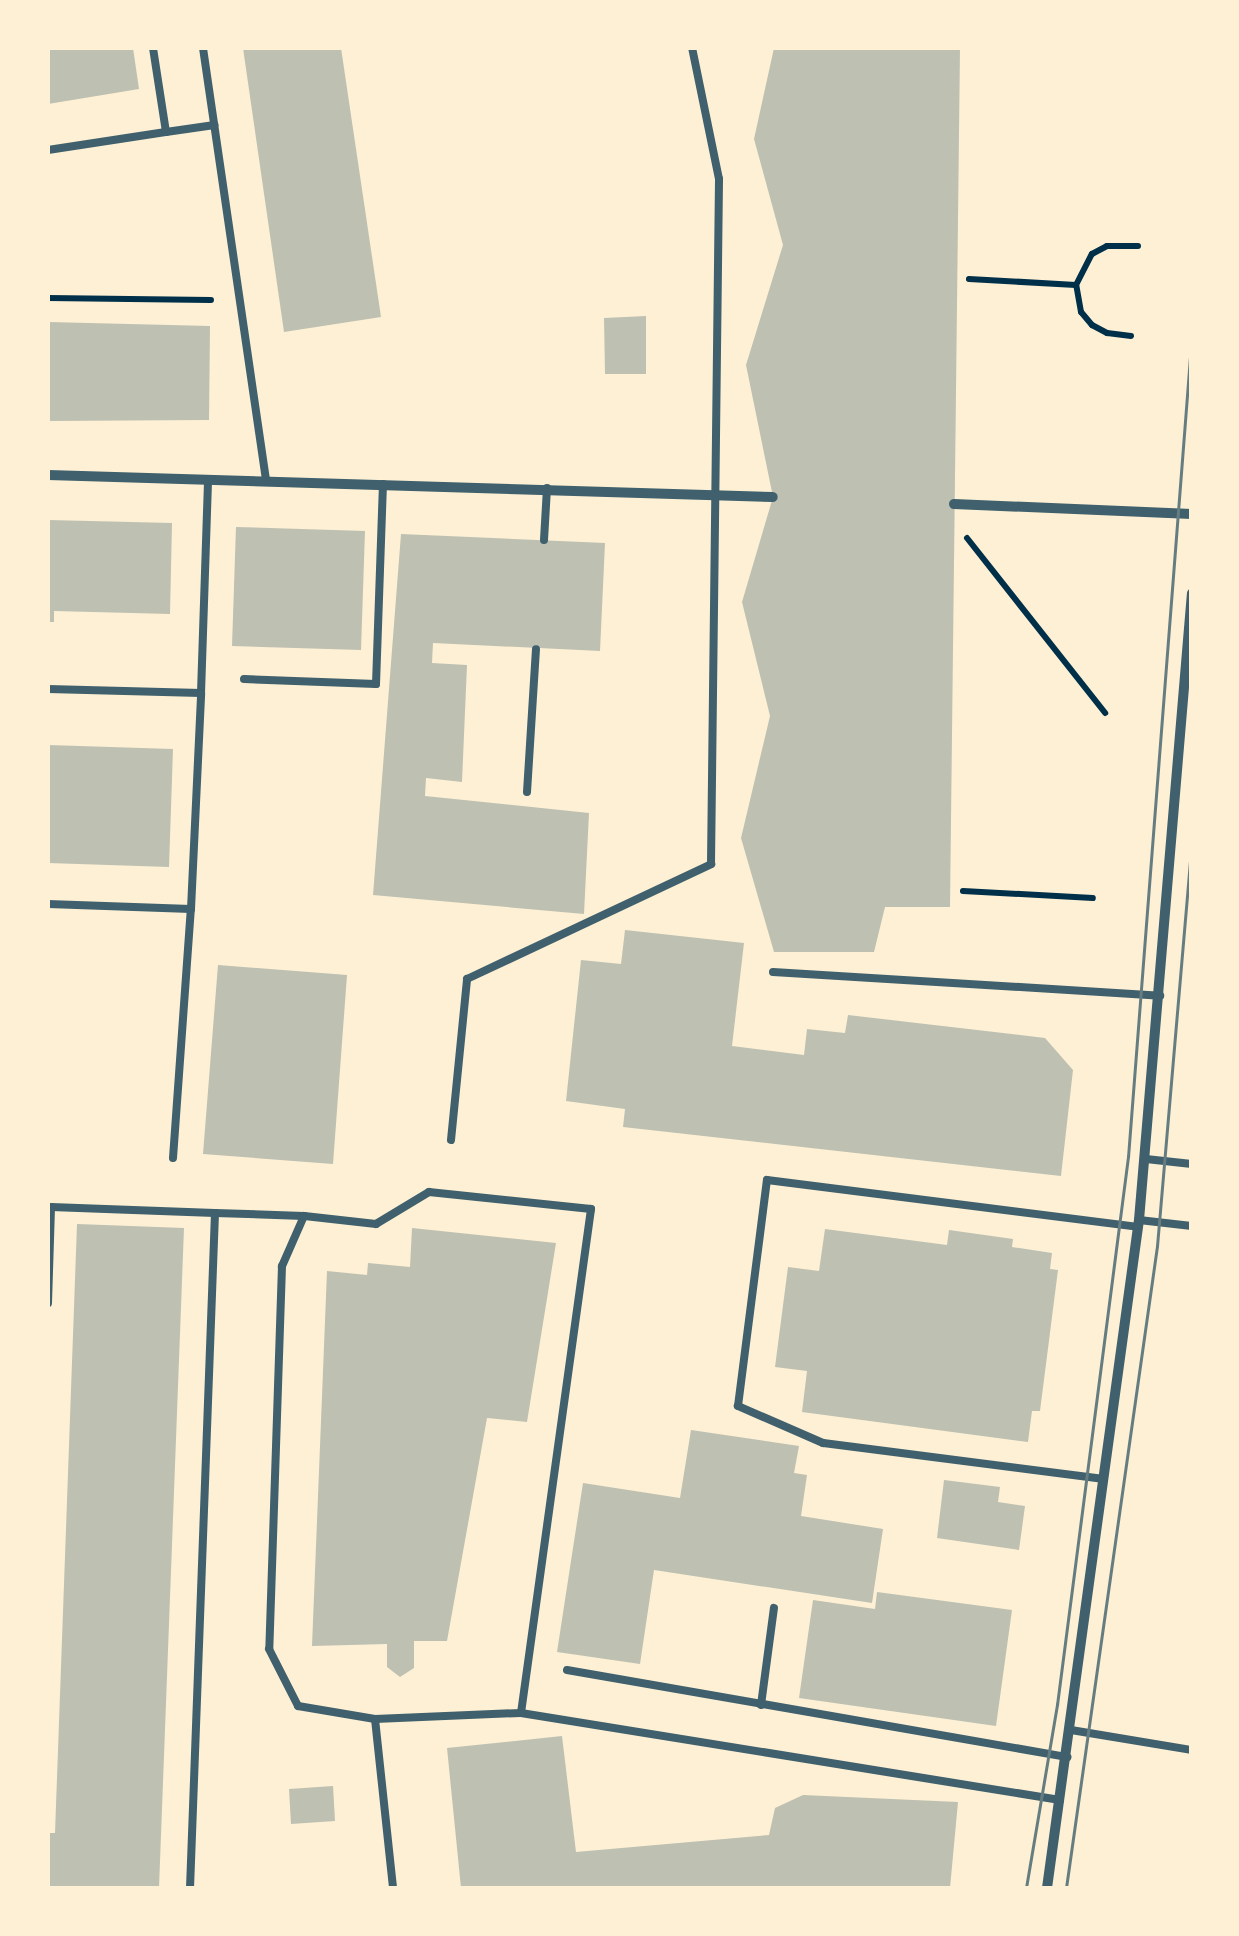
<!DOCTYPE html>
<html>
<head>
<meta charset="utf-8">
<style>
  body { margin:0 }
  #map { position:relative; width:1239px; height:1936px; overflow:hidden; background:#fdf0d5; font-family:"Open Sans",sans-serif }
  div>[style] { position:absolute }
  .building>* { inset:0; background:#bec0b2 }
  .path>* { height:6px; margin:-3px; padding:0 3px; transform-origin:3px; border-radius:3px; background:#003049 }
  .service>* { height:8px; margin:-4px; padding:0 4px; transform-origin:4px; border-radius:4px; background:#3f606c }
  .minor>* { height:10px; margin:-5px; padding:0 5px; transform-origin:5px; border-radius:5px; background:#3f606c }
  .tram>* { height:2.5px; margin:-1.25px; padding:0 1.25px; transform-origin:1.25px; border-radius:1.25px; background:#657d81 }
  span { translate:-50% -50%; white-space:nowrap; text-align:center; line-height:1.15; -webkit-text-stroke:8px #fdf0d5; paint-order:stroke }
  .frame { position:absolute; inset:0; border:50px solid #fdf0d5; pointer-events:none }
</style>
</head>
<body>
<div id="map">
  <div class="building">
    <div style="clip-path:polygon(48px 48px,133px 48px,139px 89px,48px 104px)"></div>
    <div style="clip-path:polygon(243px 48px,341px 48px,381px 317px,284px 332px)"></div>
    <div style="clip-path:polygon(774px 48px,960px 48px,950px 907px,885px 907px,874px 952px,774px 952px,741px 838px,770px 716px,742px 602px,773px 497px,746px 365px,783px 245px,754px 139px)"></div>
    <div style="clip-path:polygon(646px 316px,646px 374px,605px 374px,604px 318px)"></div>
    <div style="clip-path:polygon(48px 322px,210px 326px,209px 420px,48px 421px)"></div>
    <div style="clip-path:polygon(48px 520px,172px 523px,170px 614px,54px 611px,54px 622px,48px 622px)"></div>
    <div style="clip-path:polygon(236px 527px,365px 531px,361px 650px,232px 646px)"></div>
    <div style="clip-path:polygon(401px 534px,605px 543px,600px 651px,433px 643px,432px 663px,467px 665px,462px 782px,426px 778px,425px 796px,589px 813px,584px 914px,373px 895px)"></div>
    <div style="clip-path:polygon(48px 745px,173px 749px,169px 867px,48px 863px)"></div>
    <div style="clip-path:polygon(625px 930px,744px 943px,732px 1046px,804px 1055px,807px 1029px,845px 1033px,848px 1015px,1045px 1038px,1073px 1070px,1061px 1176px,623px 1127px,625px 1109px,566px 1101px,581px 960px,621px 964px)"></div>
    <div style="clip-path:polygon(218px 965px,347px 975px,333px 1164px,203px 1154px)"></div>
    <div style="clip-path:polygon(77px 1224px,184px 1228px,159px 1888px,48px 1888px,48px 1833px,55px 1833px)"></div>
    <div style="clip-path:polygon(412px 1228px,556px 1243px,527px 1422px,487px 1418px,447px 1641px,414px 1641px,414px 1668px,400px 1677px,387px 1667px,387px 1644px,312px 1646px,327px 1271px,367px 1275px,368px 1263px,410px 1267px)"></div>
    <div style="clip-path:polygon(825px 1229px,947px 1245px,949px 1230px,1013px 1239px,1012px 1247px,1052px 1253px,1050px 1269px,1058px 1270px,1040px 1411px,1032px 1411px,1028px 1442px,802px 1412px,807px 1371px,775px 1367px,788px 1267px,819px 1271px)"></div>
    <div style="clip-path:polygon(691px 1430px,799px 1446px,794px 1473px,807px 1475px,801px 1516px,883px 1529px,872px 1603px,654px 1570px,640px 1664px,557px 1652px,583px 1483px,680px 1498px)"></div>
    <div style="clip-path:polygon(944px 1480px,1000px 1487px,998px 1502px,1025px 1506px,1019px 1550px,937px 1538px)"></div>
    <div style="clip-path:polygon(877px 1592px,1012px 1610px,996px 1726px,799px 1698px,813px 1600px,875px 1609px)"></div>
    <div style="clip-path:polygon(562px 1736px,576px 1852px,769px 1835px,775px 1808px,803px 1795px,958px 1802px,950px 1888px,461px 1888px,447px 1748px)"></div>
    <div style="clip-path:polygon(333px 1786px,335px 1821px,291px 1824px,289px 1789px)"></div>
  </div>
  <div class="path">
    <div style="left:969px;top:279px;width:107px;rotate:3.2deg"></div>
    <div style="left:48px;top:298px;width:163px;rotate:0.7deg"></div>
    <div style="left:1131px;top:336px;width:24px;rotate:-173deg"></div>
    <div style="left:1107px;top:333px;width:17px;rotate:-152deg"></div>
    <div style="left:1092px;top:325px;width:17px;rotate:-130deg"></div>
    <div style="left:1081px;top:312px;width:27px;rotate:-100deg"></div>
    <div style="left:1076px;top:285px;width:35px;rotate:-63deg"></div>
    <div style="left:1092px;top:254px;width:17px;rotate:-28deg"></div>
    <div style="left:1107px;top:246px;width:31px"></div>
    <div style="left:967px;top:538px;width:223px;rotate:51.7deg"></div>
    <div style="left:963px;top:891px;width:130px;rotate:3.1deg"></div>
  </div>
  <div class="service">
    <div style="left:203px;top:48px;width:438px;rotate:81.7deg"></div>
    <div style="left:166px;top:132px;width:49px;rotate:-8.3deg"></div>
    <div style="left:48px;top:150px;width:119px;rotate:-8.7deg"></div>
    <div style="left:166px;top:132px;width:85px;rotate:-98.8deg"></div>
    <div style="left:544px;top:540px;width:52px;rotate:-86.7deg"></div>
    <div style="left:244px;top:679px;width:132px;rotate:2.2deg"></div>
    <div style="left:376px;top:684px;width:200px;rotate:-88deg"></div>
    <div style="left:48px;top:689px;width:153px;rotate:1.5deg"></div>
    <div style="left:201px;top:693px;width:214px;rotate:-88.1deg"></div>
    <div style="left:527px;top:792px;width:143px;rotate:-86.4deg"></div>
    <div style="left:48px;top:904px;width:143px;rotate:2deg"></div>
    <div style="left:191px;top:909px;width:216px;rotate:-87.3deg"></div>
    <div style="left:773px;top:972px;width:388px;rotate:3.5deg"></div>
    <div style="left:451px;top:1140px;width:162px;rotate:-84.3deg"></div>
    <div style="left:467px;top:979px;width:270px;rotate:-25.2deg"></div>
    <div style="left:711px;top:864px;width:685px;rotate:-89.33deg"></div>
    <div style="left:719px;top:179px;width:134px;rotate:-101.6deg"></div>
    <div style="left:173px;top:1158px;width:250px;rotate:-85.9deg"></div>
    <div style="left:1146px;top:1159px;width:46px;rotate:6.2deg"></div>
    <div style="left:215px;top:1213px;width:89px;rotate:1.9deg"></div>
    <div style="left:1139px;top:1220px;width:53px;rotate:6.5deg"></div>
    <div style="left:48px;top:1303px;width:96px;rotate:-88.2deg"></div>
    <div style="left:51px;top:1207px;width:164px;rotate:2.1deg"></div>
    <div style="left:215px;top:1213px;width:675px;rotate:92.12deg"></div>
    <div style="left:1104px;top:1479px;width:283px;rotate:-172.7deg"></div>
    <div style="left:823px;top:1443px;width:93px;rotate:-156.5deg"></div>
    <div style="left:738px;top:1406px;width:228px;rotate:-82.7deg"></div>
    <div style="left:767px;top:1180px;width:374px;rotate:7.2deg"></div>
    <div style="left:567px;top:1670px;width:508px;rotate:9.87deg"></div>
    <div style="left:761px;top:1705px;width:98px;rotate:-82.4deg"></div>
    <div style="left:521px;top:1713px;width:546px;rotate:9.17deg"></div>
    <div style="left:375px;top:1719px;width:146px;rotate:-2.4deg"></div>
    <div style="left:521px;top:1713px;width:509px;rotate:-82.09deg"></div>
    <div style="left:591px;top:1209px;width:163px;rotate:-174deg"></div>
    <div style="left:429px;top:1192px;width:62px;rotate:148.9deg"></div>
    <div style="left:376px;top:1224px;width:72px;rotate:-173.7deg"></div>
    <div style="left:304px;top:1216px;width:55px;rotate:113.7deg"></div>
    <div style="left:282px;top:1266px;width:383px;rotate:91.9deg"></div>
    <div style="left:269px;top:1649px;width:64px;rotate:63deg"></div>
    <div style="left:298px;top:1706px;width:78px;rotate:9.6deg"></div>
    <div style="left:375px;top:1719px;width:170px;rotate:83.9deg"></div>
    <div style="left:1071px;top:1730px;width:123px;rotate:9.4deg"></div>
  </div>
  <div class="minor">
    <div style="left:48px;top:475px;width:725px;rotate:1.74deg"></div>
    <div style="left:954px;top:504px;width:238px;rotate:2.4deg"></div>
    <div style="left:1047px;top:1888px;width:674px;rotate:-82.16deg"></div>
    <div style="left:1139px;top:1220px;width:629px;rotate:-85.17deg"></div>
  </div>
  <div class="tram">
    <div style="left:1026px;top:1888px;width:186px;rotate:-80.4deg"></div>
    <div style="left:1057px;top:1705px;width:553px;rotate:-82.62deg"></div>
    <div style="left:1128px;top:1157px;width:828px;rotate:-85.57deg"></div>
    <div style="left:1066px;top:1888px;width:648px;rotate:-81.93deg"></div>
    <div style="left:1157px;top:1246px;width:407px;rotate:-85.1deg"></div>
  </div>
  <div class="frame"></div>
</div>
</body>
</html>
